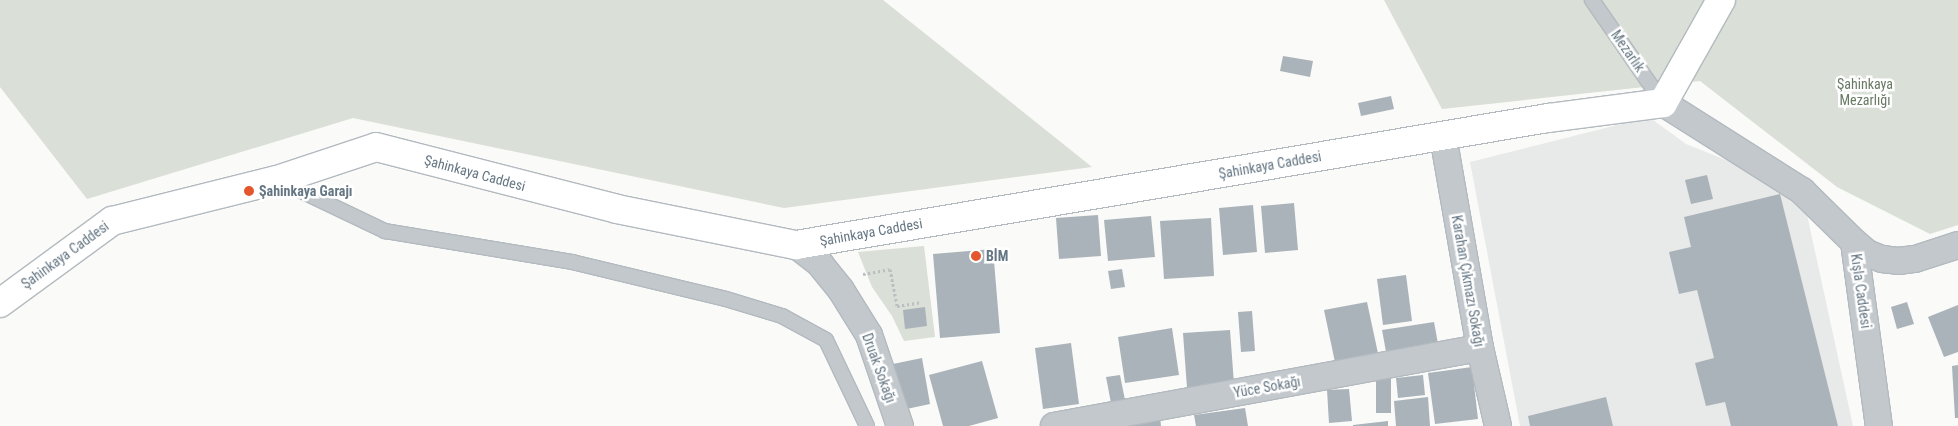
<!DOCTYPE html>
<html>
<head>
<meta charset="utf-8">
<style>
  body { margin:0 }
  #map { position:relative; width:1958px; height:426px; overflow:hidden; background:#fafaf8; font-family:"Roboto Condensed",sans-serif }
  div>[style] { position:absolute }
  .built>* { inset:0; background:#e8e9e9 }
  .green>* { inset:0; background:#dadfd7 }
  .building>* { inset:0; background:#aab3b9 }
  .path>* { height:3px; margin-top:-1.5px; transform-origin:0; background:repeating-linear-gradient(90deg,#bbbfc2 0 2.5px,transparent 0 5px) }
  .roads { filter:drop-shadow(1px 0 #b3babf) drop-shadow(-1px 0 #b3babf) drop-shadow(0 1px #b3babf) drop-shadow(0 -1px #b3babf) }
  .lane>* { height:14px; margin:-7px; padding:0 7px; transform-origin:7px; border-radius:7px; background:#c3c8cc }
  .street>* { height:26px; margin:-13px; padding:0 13px; transform-origin:13px; border-radius:13px; background:#c3c8cc }
  .secondary>* { height:28px; margin:-14px; padding:0 14px; transform-origin:14px; border-radius:14px; background:#fff }
  .dots>* { width:14px; height:14px; translate:-50% -50%; box-sizing:border-box; border:2px solid #fff; border-radius:50% }
  span { translate:-50% -50%; white-space:nowrap; text-align:center; line-height:1.15; -webkit-text-stroke:5px #fff; paint-order:stroke }
  .street-label { font-size:14px; color:#657683 }
  .park-label { font-size:14px; color:#687a64 }
  .poi-label { font-size:14px; color:#657683; font-weight:700 }
  .left { translate:0 -50%; text-align:left }
</style>
</head>
<body>
<div id="map">
  <div class="built">
    <div style="clip-path:polygon(1649px 117px,1686px 144px,1776px 180px,1806px 210px,1853px 426px,1520px 426px,1470px 162px)"></div>
  </div>
  <div class="green">
    <div style="clip-path:polygon(0 0,883px 0,1092px 167px,784px 208px,353px 118px,87px 199px,0 87px)"></div>
    <div style="clip-path:polygon(1384px 0,1958px 0,1958px 225px,1930px 234px,1837px 187px,1700px 81px,1442px 109px)"></div>
    <div style="clip-path:polygon(924px 246px,935px 337px,904px 341px,892px 316px,872px 287px,858px 252px)"></div>
  </div>
  <div class="building">
    <div style="clip-path:polygon(1283px 56px,1313px 61px,1310px 77px,1280px 71px)"></div>
    <div style="clip-path:polygon(1391px 96px,1394px 109px,1361px 116px,1358px 103px)"></div>
    <div style="clip-path:polygon(1707px 175px,1713px 199px,1691px 204px,1685px 180px)"></div>
    <div style="clip-path:polygon(1780px 194px,1838px 426px,1731px 426px,1725px 402px,1706px 406px,1695px 363px,1714px 358px,1697px 290px,1679px 294px,1669px 252px,1691px 247px,1684px 217px)"></div>
    <div style="clip-path:polygon(1294px 203px,1298px 250px,1265px 253px,1261px 206px)"></div>
    <div style="clip-path:polygon(1253px 205px,1257px 252px,1223px 255px,1219px 208px)"></div>
    <div style="clip-path:polygon(1098px 215px,1101px 256px,1059px 259px,1056px 218px)"></div>
    <div style="clip-path:polygon(1151px 216px,1155px 257px,1108px 261px,1104px 220px)"></div>
    <div style="clip-path:polygon(1211px 218px,1214px 276px,1164px 279px,1160px 221px)"></div>
    <div style="clip-path:polygon(993px 249px,1000px 333px,940px 338px,933px 254px)"></div>
    <div style="clip-path:polygon(1122px 269px,1125px 287px,1111px 289px,1108px 271px)"></div>
    <div style="clip-path:polygon(1406px 275px,1412px 321px,1383px 325px,1377px 279px)"></div>
    <div style="clip-path:polygon(1367px 302px,1379px 358px,1336px 367px,1324px 310px)"></div>
    <div style="clip-path:polygon(1907px 302px,1914px 324px,1897px 329px,1891px 307px)"></div>
    <div style="clip-path:polygon(1958px 305px,1958px 352px,1944px 357px,1928px 317px)"></div>
    <div style="clip-path:polygon(925px 307px,927px 326px,905px 329px,903px 310px)"></div>
    <div style="clip-path:polygon(1252px 311px,1255px 351px,1241px 352px,1238px 312px)"></div>
    <div style="clip-path:polygon(1434px 322px,1439px 349px,1387px 357px,1382px 330px)"></div>
    <div style="clip-path:polygon(1172px 328px,1179px 375px,1125px 383px,1118px 337px)"></div>
    <div style="clip-path:polygon(1230px 330px,1234px 384px,1187px 388px,1183px 333px)"></div>
    <div style="clip-path:polygon(1071px 343px,1079px 404px,1043px 409px,1035px 348px)"></div>
    <div style="clip-path:polygon(922px 358px,930px 404px,902px 410px,893px 364px)"></div>
    <div style="clip-path:polygon(982px 361px,998px 418px,969px 426px,943px 426px,929px 375px)"></div>
    <div style="clip-path:polygon(1958px 365px,1958px 418px,1955px 418px,1952px 366px)"></div>
    <div style="clip-path:polygon(1472px 367px,1478px 419px,1435px 424px,1428px 373px)"></div>
    <div style="clip-path:polygon(1120px 375px,1125px 400px,1111px 403px,1106px 377px)"></div>
    <div style="clip-path:polygon(1423px 375px,1425px 395px,1398px 398px,1396px 378px)"></div>
    <div style="clip-path:polygon(1376px 379px,1391px 379px,1391px 413px,1376px 413px)"></div>
    <div style="clip-path:polygon(1349px 389px,1352px 421px,1329px 423px,1327px 390px)"></div>
    <div style="clip-path:polygon(1428px 397px,1430px 426px,1396px 426px,1394px 401px)"></div>
    <div style="clip-path:polygon(1606px 397px,1613px 426px,1530px 426px,1528px 416px)"></div>
    <div style="clip-path:polygon(1245px 408px,1248px 426px,1196px 426px,1194px 415px)"></div>
    <div style="clip-path:polygon(1160px 416px,1161px 426px,1129px 426px,1128px 420px)"></div>
    <div style="clip-path:polygon(1388px 421px,1388px 426px,1353px 426px,1353px 425px)"></div>
  </div>
  <div class="path">
    <div style="left:863px;top:274px;width:27px;rotate:-10deg"></div>
    <div style="left:890px;top:269px;width:38px;rotate:79deg"></div>
    <div style="left:897px;top:306px;width:24px;rotate:-9deg"></div>
  </div>
  <div class="roads">
    <div class="lane">
      <div style="left:1592px;top:0;width:125px;rotate:55.4deg"></div>
      <div style="left:278px;top:180px;width:119px;rotate:25.5deg"></div>
      <div style="left:385px;top:231px;width:190px;rotate:9.4deg"></div>
      <div style="left:572px;top:262px;width:158px;rotate:13.5deg"></div>
      <div style="left:726px;top:299px;width:59px;rotate:16.9deg"></div>
      <div style="left:782px;top:316px;width:50px;rotate:28.6deg"></div>
      <div style="left:826px;top:340px;width:95px;rotate:64.5deg"></div>
    </div>
    <div class="street">
      <div style="left:1663px;top:103px;width:165px;rotate:32.3deg"></div>
      <div style="left:1802px;top:191px;width:73px;rotate:44.4deg"></div>
      <div style="left:1854px;top:242px;width:186px;rotate:82.3deg"></div>
      <div style="left:1443px;top:136px;width:215px;rotate:80.1deg"></div>
      <div style="left:1480px;top:348px;width:80px;rotate:77deg"></div>
      <div style="left:1854px;top:242px;width:17px;rotate:40deg"></div>
      <div style="left:1867px;top:253px;width:16px;rotate:22deg"></div>
      <div style="left:1882px;top:259px;width:16px;rotate:7deg"></div>
      <div style="left:1898px;top:261px;width:17px;rotate:-7deg"></div>
      <div style="left:1915px;top:259px;width:45px;rotate:-18deg"></div>
      <div style="left:796px;top:245px;width:31px;rotate:38deg"></div>
      <div style="left:820px;top:264px;width:33px;rotate:51deg"></div>
      <div style="left:841px;top:290px;width:53px;rotate:58.1deg"></div>
      <div style="left:869px;top:335px;width:96px;rotate:71.2deg"></div>
      <div style="left:1054px;top:426px;width:433px;rotate:-10.4deg"></div>
    </div>
    <div class="secondary">
      <div style="left:0;top:303px;width:139px;rotate:-36.2deg"></div>
      <div style="left:112px;top:221px;width:170px;rotate:-14deg"></div>
      <div style="left:277px;top:180px;width:104px;rotate:-18.4deg"></div>
      <div style="left:376px;top:147px;width:249px;rotate:14.4deg"></div>
      <div style="left:617px;top:209px;width:183px;rotate:11.4deg"></div>
      <div style="left:796px;top:245px;width:763px;rotate:-9.59deg"></div>
      <div style="left:1548px;top:118px;width:116px;rotate:-7.4deg"></div>
      <div style="left:1663px;top:103px;width:118px;rotate:-60.6deg"></div>
    </div>
  </div>
  <div class="dots">
    <div style="left:249px;top:191px;background:#e4572e"></div>
    <div style="left:976px;top:256px;background:#e4572e"></div>
  </div>
  <div class="street-label">
    <span style="left:1628px;top:51px;rotate:55deg">Mezarlık</span>
    <span style="left:1270px;top:165px;rotate:-10deg">Şahinkaya Caddesi</span>
    <span style="left:475px;top:173px;rotate:15deg">Şahinkaya Caddesi</span>
    <span style="left:871px;top:232px;rotate:-10deg">Şahinkaya Caddesi</span>
    <span style="left:65px;top:255px;rotate:-36deg">Şahinkaya Caddesi</span>
    <span style="left:1468px;top:281px;rotate:80deg">Karahan Çıkmazı Sokağı</span>
    <span style="left:1861px;top:291px;rotate:82deg">Kışla Caddesi</span>
    <span style="left:879px;top:368px;rotate:70deg">Druak Sokağı</span>
    <span style="left:1267px;top:387px;rotate:-10deg">Yüce Sokağı</span>
  </div>
  <div class="park-label">
    <span style="left:1865px;top:92px">Şahinkaya<br>Mezarlığı</span>
  </div>
  <div class="poi-label">
    <span class="left" style="left:259px;top:191px">Şahinkaya Garajı</span>
    <span class="left" style="left:986px;top:256px">BİM</span>
  </div>
</div>
</body>
</html>
